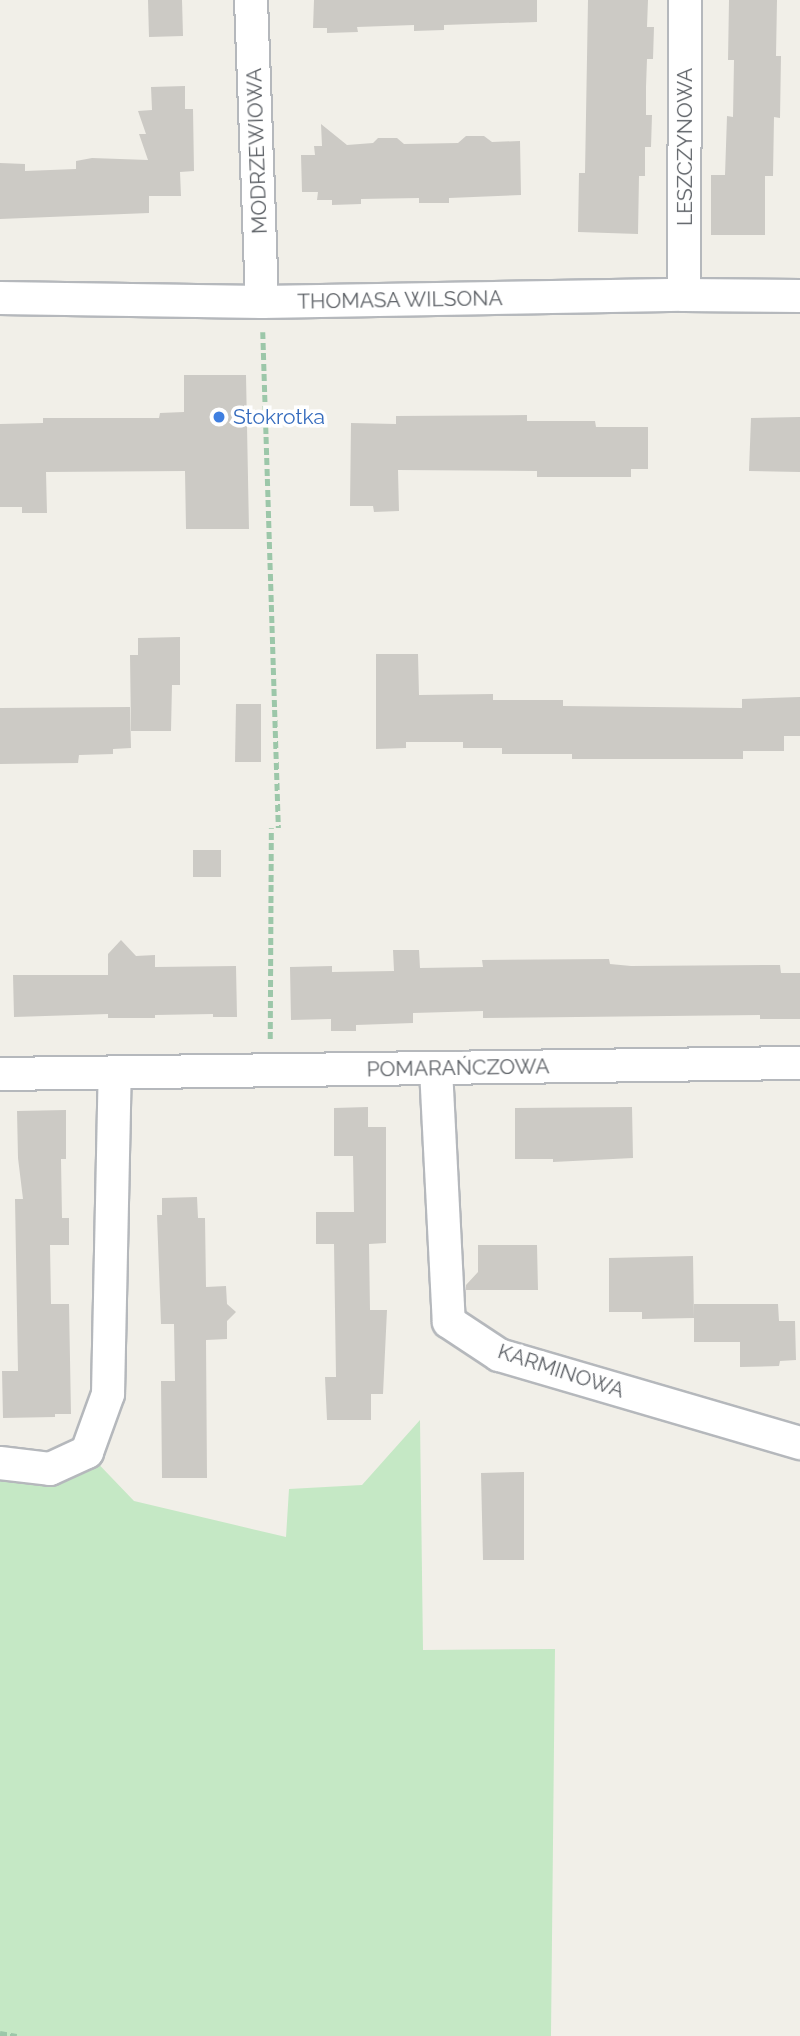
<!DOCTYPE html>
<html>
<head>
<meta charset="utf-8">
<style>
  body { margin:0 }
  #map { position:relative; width:800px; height:2036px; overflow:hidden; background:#f1efe8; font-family:Raleway,sans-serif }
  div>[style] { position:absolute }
  .green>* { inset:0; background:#c5e8c5 }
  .building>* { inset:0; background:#cccac5 }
  .path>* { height:4.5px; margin-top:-2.25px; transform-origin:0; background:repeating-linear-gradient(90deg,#9cc7a9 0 7px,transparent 0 10.5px) }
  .roads { filter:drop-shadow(2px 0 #b5b8bc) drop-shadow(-2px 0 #b5b8bc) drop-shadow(0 2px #b5b8bc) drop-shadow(0 -2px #b5b8bc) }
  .minor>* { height:32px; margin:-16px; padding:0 16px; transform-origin:16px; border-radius:16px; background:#fff }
  .dots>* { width:19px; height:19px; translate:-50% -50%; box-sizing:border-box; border:4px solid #fff; border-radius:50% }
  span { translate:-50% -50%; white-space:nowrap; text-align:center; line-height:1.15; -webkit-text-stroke:7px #fff; paint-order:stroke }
  .street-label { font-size:21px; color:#5f6368 }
  .shop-label { font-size:21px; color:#366cbe }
  .left { translate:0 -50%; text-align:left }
</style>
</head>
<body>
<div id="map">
  <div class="green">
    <div style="clip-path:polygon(420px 1420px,423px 1650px,555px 1649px,551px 2036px,0 2036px,0 1463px,87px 1452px,134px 1501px,286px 1537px,289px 1489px,362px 1485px)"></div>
  </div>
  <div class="building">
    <div style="clip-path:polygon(148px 0,182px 0,183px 36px,149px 37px)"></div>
    <div style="clip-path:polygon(314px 0,537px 0,537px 22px,444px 25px,444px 30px,414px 31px,414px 25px,357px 27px,358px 32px,327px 33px,327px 28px,313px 28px)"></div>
    <div style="clip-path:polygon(588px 0,648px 0,647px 27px,654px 27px,653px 59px,647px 59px,646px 87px,646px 115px,652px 115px,651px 147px,645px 147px,645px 176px,639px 176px,638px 234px,578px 232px,579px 173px,585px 173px)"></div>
    <div style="clip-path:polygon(729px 0,777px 0,776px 56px,781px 56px,780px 118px,774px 117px,773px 176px,765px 176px,765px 235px,711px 235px,711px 175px,725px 175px,727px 116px,733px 117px,734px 60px,728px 60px)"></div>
    <div style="clip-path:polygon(185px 86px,185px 109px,193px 109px,194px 171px,180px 172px,181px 196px,149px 196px,149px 213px,0 219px,0 163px,25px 164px,25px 171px,76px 169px,76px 161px,92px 158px,148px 160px,139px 134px,146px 134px,138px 111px,152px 110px,151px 87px)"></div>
    <div style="clip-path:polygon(321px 124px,347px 145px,373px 143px,378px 138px,397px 138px,404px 144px,458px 143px,466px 136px,484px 136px,492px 142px,520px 141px,521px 195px,449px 198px,449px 203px,419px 203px,419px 198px,361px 199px,361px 204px,332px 205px,332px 200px,317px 200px,318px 192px,302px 192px,301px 155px,315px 155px,314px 146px,322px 146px)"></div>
    <div style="clip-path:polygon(184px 375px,246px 375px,249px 529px,186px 529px,185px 471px,46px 472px,47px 513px,22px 513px,22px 507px,0 507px,0 424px,43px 423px,43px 418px,159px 418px,160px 413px,184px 412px)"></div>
    <div style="clip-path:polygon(527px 415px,527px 421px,595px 421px,596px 427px,648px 427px,648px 469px,631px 469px,631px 477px,537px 477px,537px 471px,398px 470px,399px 511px,374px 512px,373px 506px,350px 506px,351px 423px,396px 424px,396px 416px)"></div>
    <div style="clip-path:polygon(800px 417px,800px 472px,749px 471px,751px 418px)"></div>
    <div style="clip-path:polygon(180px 637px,180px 685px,172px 685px,171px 731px,131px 731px,130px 655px,138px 655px,138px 638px)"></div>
    <div style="clip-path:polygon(376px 654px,418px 654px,419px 695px,493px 694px,493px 700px,563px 700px,563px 706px,742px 708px,742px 699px,800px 697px,800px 736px,784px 736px,784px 751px,743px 751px,743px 759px,572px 759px,572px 754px,502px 754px,502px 748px,463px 748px,463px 742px,406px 742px,406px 748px,376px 749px)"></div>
    <div style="clip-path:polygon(236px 704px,261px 704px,261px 762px,235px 762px)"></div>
    <div style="clip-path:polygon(130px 707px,131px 748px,113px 749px,113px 754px,79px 755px,78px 763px,0 764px,0 708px)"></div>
    <div style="clip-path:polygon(193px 850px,221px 850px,221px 877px,193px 877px)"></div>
    <div style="clip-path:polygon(121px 940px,136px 956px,155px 955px,155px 967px,236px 966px,237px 1017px,213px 1017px,213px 1014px,155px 1015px,155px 1018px,108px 1018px,108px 1014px,14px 1017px,13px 975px,108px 975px,108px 954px)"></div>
    <div style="clip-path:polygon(393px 950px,419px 950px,420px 968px,483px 967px,482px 960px,609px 959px,610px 964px,631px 966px,780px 965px,781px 973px,800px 973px,800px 1019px,760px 1019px,760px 1015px,483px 1018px,483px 1011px,413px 1013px,413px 1023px,356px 1025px,356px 1031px,331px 1031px,331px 1019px,291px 1020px,290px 967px,332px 966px,332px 972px,394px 971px)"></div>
    <div style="clip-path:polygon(368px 1107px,368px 1127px,386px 1127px,386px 1243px,369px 1244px,370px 1310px,387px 1310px,383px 1394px,371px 1394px,371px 1420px,327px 1420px,325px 1377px,336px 1377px,334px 1244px,316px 1244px,316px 1212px,354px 1212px,353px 1156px,334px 1156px,334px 1108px)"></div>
    <div style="clip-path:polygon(632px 1107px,633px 1158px,553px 1162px,553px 1159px,515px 1159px,515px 1108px)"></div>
    <div style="clip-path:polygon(66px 1110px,66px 1159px,61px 1159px,62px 1218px,69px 1218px,69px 1245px,50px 1245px,51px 1304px,69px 1304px,71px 1414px,55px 1414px,55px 1417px,3px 1418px,2px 1371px,18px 1371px,15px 1199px,23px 1199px,18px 1158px,17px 1111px)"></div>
    <div style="clip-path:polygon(197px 1197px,198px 1218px,205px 1218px,206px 1287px,226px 1286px,227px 1304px,236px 1312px,227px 1321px,227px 1339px,206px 1340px,207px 1478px,162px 1478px,161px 1381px,175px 1381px,174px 1324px,161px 1324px,157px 1215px,162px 1215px,162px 1198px)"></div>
    <div style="clip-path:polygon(478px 1245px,537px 1245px,538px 1290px,466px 1290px,466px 1285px,478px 1272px)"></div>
    <div style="clip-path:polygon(693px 1256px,694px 1318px,642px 1319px,642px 1312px,609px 1312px,609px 1258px)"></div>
    <div style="clip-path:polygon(694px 1304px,778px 1304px,779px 1321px,795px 1321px,796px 1360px,780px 1361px,779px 1366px,740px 1367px,740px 1342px,694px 1342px)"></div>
    <div style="clip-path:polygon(524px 1472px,524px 1560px,483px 1560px,481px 1473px)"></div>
  </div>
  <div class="path">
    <div style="left:263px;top:332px;width:496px;rotate:88.2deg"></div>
    <div style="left:270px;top:1039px;width:211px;rotate:-89.7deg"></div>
    <div style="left:0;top:2033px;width:17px;rotate:10deg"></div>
  </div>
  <div class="roads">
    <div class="minor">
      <div style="left:251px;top:0;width:302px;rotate:87.9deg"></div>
      <div style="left:684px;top:295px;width:295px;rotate:-89.8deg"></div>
      <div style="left:0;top:298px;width:262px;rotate:0.9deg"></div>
      <div style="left:262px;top:302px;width:422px;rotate:-1deg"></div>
      <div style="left:684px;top:295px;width:116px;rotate:0.5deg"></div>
      <div style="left:436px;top:1069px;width:253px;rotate:87.1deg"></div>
      <div style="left:449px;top:1322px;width:60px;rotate:33.4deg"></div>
      <div style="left:499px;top:1355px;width:314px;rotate:16.3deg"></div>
      <div style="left:0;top:1074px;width:800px;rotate:-0.79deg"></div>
      <div style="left:0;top:1463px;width:50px;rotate:6.8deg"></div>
      <div style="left:50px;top:1469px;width:41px;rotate:-24.7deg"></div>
      <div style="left:87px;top:1452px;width:62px;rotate:-70.1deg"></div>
      <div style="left:108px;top:1394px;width:321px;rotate:-88.8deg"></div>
    </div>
  </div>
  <div class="dots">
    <div style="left:219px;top:417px;background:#3f7fe0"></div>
  </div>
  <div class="street-label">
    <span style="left:685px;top:147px;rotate:-90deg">LESZCZYNOWA</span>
    <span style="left:257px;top:151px;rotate:-92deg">MODRZEWIOWA</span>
    <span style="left:400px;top:300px;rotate:-1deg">THOMASA WILSONA</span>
    <span style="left:458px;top:1068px;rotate:-1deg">POMARAŃCZOWA</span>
    <span style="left:561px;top:1371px;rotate:18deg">KARMINOWA</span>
  </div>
  <div class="shop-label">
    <span class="left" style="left:233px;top:417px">Stokrotka</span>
  </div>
</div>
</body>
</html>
